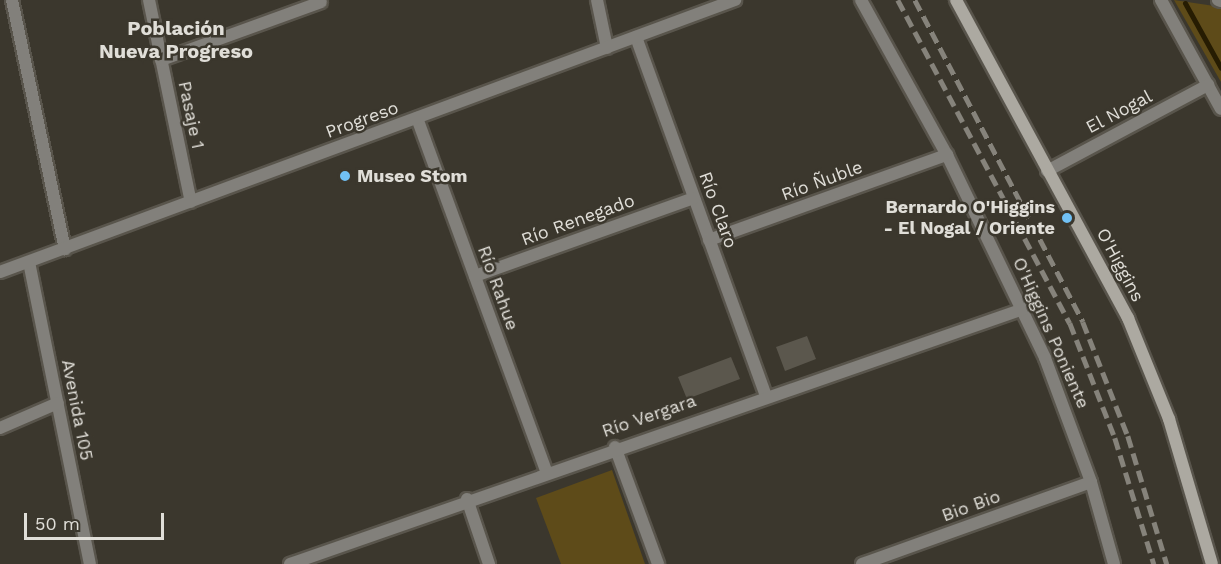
<!DOCTYPE html>
<html>
<head>
<meta charset="utf-8">
<style>
  body { margin:0 }
  #map { position:relative; width:1221px; height:564px; overflow:hidden; background:#3b372d; font-family:"Work Sans",sans-serif }
  div>[style] { position:absolute }
  .green>* { inset:0; background:#5e4b19 }
  .stream>* { height:5px; margin:-2.5px; padding:0 2.5px; transform-origin:2.5px; border-radius:2.5px; background:#261c02 }
  .building>* { inset:0; background:#5b574d }
  .roads { filter:drop-shadow(2px 0 #59554c) drop-shadow(-2px 0 #59554c) drop-shadow(0 2px #59554c) drop-shadow(0 -2px #59554c) }
  .street>* { height:12px; margin:-6px; padding:0 6px; transform-origin:6px; border-radius:6px; background:#82807b }
  .secondary>* { height:12px; margin:-6px; padding:0 6px; transform-origin:6px; border-radius:6px; background:#aca9a1 }
  .rail>* { height:4.5px; margin-top:-2.25px; transform-origin:0; background:repeating-linear-gradient(90deg,#86837b 0 12px,transparent 0 18px) }
  .dots>* { width:16px; height:16px; translate:-50% -50%; box-sizing:border-box; border:3px solid #3b372d; border-radius:50% }
  span { translate:-50% -50%; white-space:nowrap; text-align:center; line-height:1.15; -webkit-text-stroke:5px #3b372d; paint-order:stroke }
  .street-label { font-size:18px; color:#e0ded8 }
  .poi-label { font-size:18px; color:#e0ded8; font-weight:700 }
  .left { translate:0 -50%; text-align:left }
  .right { translate:-100% -50%; text-align:right }
  .neighbourhood-label { font-size:20px; color:#e0ded8; font-weight:700 }
  .scale { position:absolute; left:24px; top:513px; width:140px; height:27px; box-sizing:border-box; border:3px solid #e0ded8; border-top:0; padding-left:8px; font-size:18px; line-height:21px; white-space:nowrap; color:#e0ded8; -webkit-text-stroke:4px #3b372d; paint-order:stroke }
</style>
</head>
<body>
<div id="map">
  <div class="green">
    <div style="clip-path:polygon(1174px 0,1221px 7px,1221px 82px)"></div>
    <div style="clip-path:polygon(612px 470px,645px 564px,561px 564px,536px 498px)"></div>
  </div>
  <div class="stream">
    <div style="left:1185px;top:3px;width:74px;rotate:61deg"></div>
  </div>
  <div class="building">
    <div style="clip-path:polygon(807px 336px,816px 359px,785px 371px,776px 347px)"></div>
    <div style="clip-path:polygon(731px 357px,740px 379px,687px 399px,678px 377px)"></div>
  </div>
  <div class="roads">
    <div class="street">
      <div style="left:12px;top:0;width:255px;rotate:78deg"></div>
      <div style="left:149px;top:0;width:206px;rotate:78.3deg"></div>
      <div style="left:597px;top:0;width:49px;rotate:78.2deg"></div>
      <div style="left:861px;top:0;width:177px;rotate:61deg"></div>
      <div style="left:947px;top:155px;width:225px;rotate:64.2deg"></div>
      <div style="left:1045px;top:358px;width:132px;rotate:69.6deg"></div>
      <div style="left:1091px;top:482px;width:85px;rotate:74.3deg"></div>
      <div style="left:1161px;top:0;width:124px;rotate:61.2deg"></div>
      <div style="left:1218px;top:0;width:3px;rotate:18deg"></div>
      <div style="left:636px;top:37px;width:382px;rotate:70.1deg"></div>
      <div style="left:161px;top:60px;width:170px;rotate:-19.9deg"></div>
      <div style="left:417px;top:118px;width:376px;rotate:69.9deg"></div>
      <div style="left:1047px;top:171px;width:183px;rotate:-28.1deg"></div>
      <div style="left:709px;top:240px;width:253px;rotate:-19.7deg"></div>
      <div style="left:29px;top:262px;width:308px;rotate:78.6deg"></div>
      <div style="left:0;top:272px;width:784px;rotate:-20.31deg"></div>
      <div style="left:475px;top:276px;width:232px;rotate:-19.6deg"></div>
      <div style="left:0;top:428px;width:63px;rotate:-23.3deg"></div>
      <div style="left:615px;top:447px;width:125px;rotate:69.8deg"></div>
      <div style="left:467px;top:499px;width:69px;rotate:71.3deg"></div>
      <div style="left:290px;top:564px;width:776px;rotate:-19.18deg"></div>
      <div style="left:862px;top:564px;width:243px;rotate:-19.7deg"></div>
    </div>
    <div class="secondary">
      <div style="left:956px;top:0;width:362px;rotate:61.6deg"></div>
      <div style="left:1128px;top:318px;width:109px;rotate:67.9deg"></div>
      <div style="left:1169px;top:419px;width:151px;rotate:73.5deg"></div>
    </div>
  </div>
  <div class="rail">
    <div style="left:898px;top:0;width:366px;rotate:62deg"></div>
    <div style="left:1070px;top:323px;width:123px;rotate:68.6deg"></div>
    <div style="left:1115px;top:438px;width:132px;rotate:72.8deg"></div>
    <div style="left:915px;top:0;width:363px;rotate:62.4deg"></div>
    <div style="left:1083px;top:322px;width:123px;rotate:68.5deg"></div>
    <div style="left:1128px;top:436px;width:134px;rotate:73.1deg"></div>
  </div>
  <div class="dots">
    <div style="left:345px;top:176px;background:#71c1f5"></div>
    <div style="left:1067px;top:218px;background:#71c1f5"></div>
  </div>
  <div class="street-label">
    <span style="left:1119px;top:112px;rotate:-28deg">El Nogal</span>
    <span style="left:191px;top:115px;rotate:78deg">Pasaje 1</span>
    <span style="left:362px;top:120px;rotate:-20deg">Progreso</span>
    <span style="left:822px;top:181px;rotate:-20deg">Río Ñuble</span>
    <span style="left:718px;top:210px;rotate:70deg">Río Claro</span>
    <span style="left:578px;top:220px;rotate:-20deg">Río Renegado</span>
    <span style="left:1120px;top:265px;rotate:62deg">O'Higgins</span>
    <span style="left:498px;top:288px;rotate:70deg">Río Rahue</span>
    <span style="left:1051px;top:333px;rotate:66deg">O'Higgins Poniente</span>
    <span style="left:77px;top:410px;rotate:79deg">Avenida 105</span>
    <span style="left:649px;top:416px;rotate:-19deg">Río Vergara</span>
    <span style="left:971px;top:506px;rotate:-20deg">Bio Bio</span>
  </div>
  <div class="poi-label">
    <span class="left" style="left:357px;top:176px">Museo Stom</span>
    <span class="right" style="left:1055px;top:218px">Bernardo O'Higgins<br>- El Nogal / Oriente</span>
  </div>
  <div class="neighbourhood-label">
    <span style="left:176px;top:40px">Población<br>Nueva Progreso</span>
  </div>
  <div class="scale">50 m</div>
</div>
</body>
</html>
